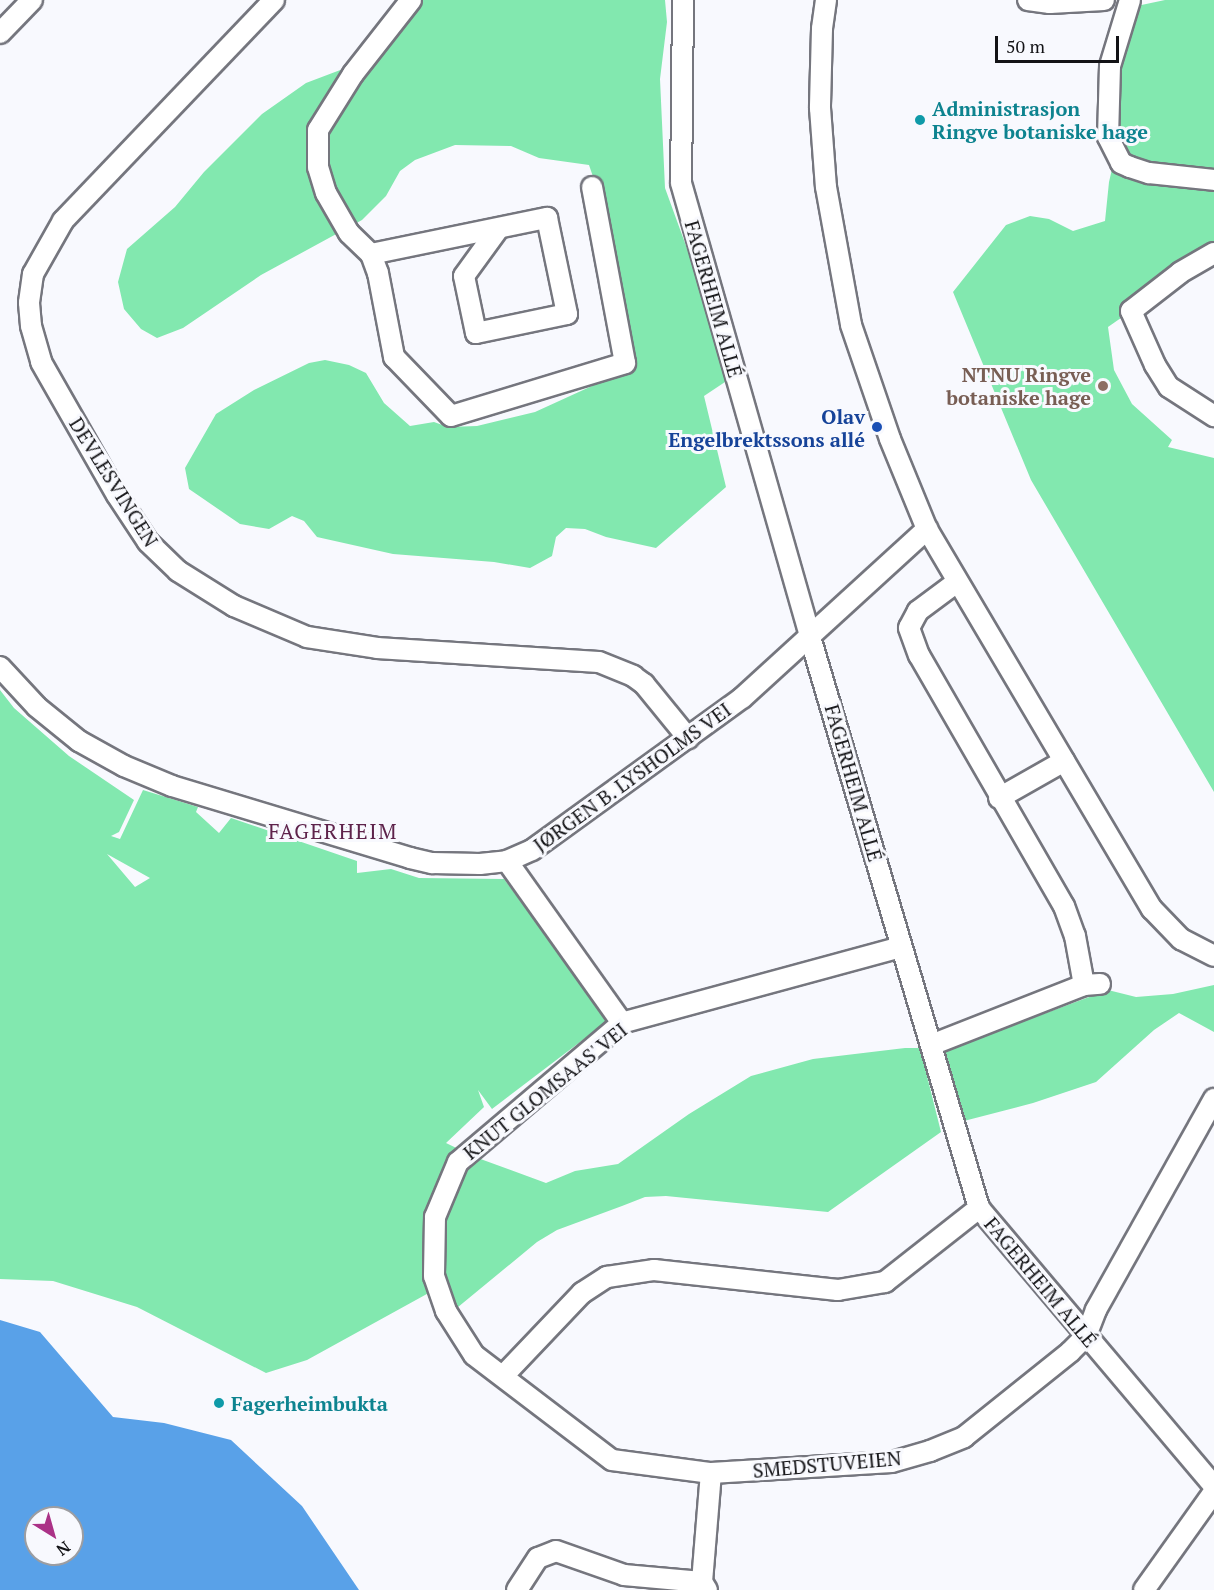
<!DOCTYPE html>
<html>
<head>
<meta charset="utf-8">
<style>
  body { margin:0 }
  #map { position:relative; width:1214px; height:1590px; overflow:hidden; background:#f8f9fe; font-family:"PT Serif",serif }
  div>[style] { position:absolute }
  .green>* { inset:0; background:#82e8af }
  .water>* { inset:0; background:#59a1e8 }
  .roads { filter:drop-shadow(2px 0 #75767e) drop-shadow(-2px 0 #75767e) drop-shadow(0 2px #75767e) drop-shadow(0 -2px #75767e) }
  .minor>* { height:20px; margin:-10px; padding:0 10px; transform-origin:10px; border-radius:10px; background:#fff }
  .dots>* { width:16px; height:16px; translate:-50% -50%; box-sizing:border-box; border:3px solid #f8f9fe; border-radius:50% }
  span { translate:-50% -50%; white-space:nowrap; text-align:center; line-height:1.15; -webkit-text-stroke:6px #f8f9fe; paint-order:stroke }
  .culture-label { font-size:20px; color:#0d838f; font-weight:700 }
  .left { translate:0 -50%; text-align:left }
  .street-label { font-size:20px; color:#131316 }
  .education-label { font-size:20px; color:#785e54; font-weight:700 }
  .right { translate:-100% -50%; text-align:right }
  .transit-label { font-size:20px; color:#164399; font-weight:700 }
  .neighbourhood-label { font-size:21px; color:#5e234b; letter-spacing:1.5px }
  .north { position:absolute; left:24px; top:1506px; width:60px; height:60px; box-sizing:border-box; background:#f8f9fe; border:2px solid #9c9da1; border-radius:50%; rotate:143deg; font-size:16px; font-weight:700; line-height:24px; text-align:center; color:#131316 }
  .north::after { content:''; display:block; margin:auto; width:21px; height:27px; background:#ab3287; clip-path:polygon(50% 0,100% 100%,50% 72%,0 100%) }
  .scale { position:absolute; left:995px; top:36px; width:124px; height:27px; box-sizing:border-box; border:3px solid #131316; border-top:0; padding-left:8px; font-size:18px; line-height:21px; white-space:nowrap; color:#131316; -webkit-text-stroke:4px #f8f9fe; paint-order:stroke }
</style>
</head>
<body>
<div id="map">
  <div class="green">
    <div style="clip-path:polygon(419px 0,665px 0,667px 22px,660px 79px,665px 188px,693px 265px,728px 380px,704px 396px,726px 487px,656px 548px,606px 537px,585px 529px,566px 528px,556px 537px,552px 556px,530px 568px,494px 562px,393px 554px,317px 537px,304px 521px,292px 516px,269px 529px,240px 524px,189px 489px,185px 468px,216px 414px,254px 390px,309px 363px,325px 360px,349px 365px,366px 373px,384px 403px,410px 426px,434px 422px,448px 427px,477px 426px,535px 412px,616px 375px,600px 197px,589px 165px,539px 158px,511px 146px,455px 145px,415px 160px,400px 171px,386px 196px,362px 220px,261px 275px,183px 328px,157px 338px,141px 329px,124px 309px,118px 282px,127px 249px,175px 207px,204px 172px,262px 114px,306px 83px,364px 61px)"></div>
    <div style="clip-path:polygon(1165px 0,1214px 0,1214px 173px,1149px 168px,1125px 158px,1113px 136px,1114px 69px,1132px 7px)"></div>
    <div style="clip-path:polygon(1116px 152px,1121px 163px,1214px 180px,1214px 253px,1108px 327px,1114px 370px,1132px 404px,1172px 440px,1168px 447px,1214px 458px,1214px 792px,1031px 480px,953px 292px,1006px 225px,1030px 216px,1049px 219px,1073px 231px,1105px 221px,1109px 182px)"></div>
    <div style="clip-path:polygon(evenodd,0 690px,14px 708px,69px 756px,134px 800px,119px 832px,111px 836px,120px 839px,143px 790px,198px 807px,196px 812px,219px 833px,231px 818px,357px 861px,357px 873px,391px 869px,419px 878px,504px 879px,609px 1020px,492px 1109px,478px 1090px,484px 1107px,446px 1143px,475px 1157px,546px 1183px,575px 1171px,618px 1164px,689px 1114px,751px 1076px,813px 1059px,905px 1048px,920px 1048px,941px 1132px,828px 1212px,666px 1196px,645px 1197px,622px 1206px,557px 1230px,537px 1242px,452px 1312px,445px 1284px,307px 1360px,266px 1373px,137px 1307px,53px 1281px,0 1279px,0 690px,107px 854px,150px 878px,135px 887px,107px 854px)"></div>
    <div style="clip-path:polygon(1214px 985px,1214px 1032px,1179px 1013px,1154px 1030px,1096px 1082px,1033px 1103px,960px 1122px,941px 1052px,1108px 990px,1136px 997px,1173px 994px)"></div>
  </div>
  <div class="water">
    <div style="clip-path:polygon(evenodd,0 1320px,40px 1332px,113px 1417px,164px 1423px,231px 1440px,302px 1506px,359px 1590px,0 1590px,0 1320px,36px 1518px,72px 1518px,72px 1554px,36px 1554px,36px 1518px)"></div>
  </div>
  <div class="roads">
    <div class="minor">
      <div style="left:274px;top:0;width:306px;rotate:133.7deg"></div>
      <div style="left:63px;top:221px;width:61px;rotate:119.5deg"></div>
      <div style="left:33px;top:274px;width:29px;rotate:98deg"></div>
      <div style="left:29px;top:303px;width:23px;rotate:85deg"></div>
      <div style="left:31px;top:326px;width:37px;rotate:74deg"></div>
      <div style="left:41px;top:362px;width:153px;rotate:60.3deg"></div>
      <div style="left:117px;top:495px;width:56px;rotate:56.6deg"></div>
      <div style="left:148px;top:542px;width:42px;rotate:44deg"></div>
      <div style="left:178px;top:571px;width:66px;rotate:32deg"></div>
      <div style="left:234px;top:606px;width:79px;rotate:23deg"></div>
      <div style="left:307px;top:637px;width:71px;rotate:8.9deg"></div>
      <div style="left:377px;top:648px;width:222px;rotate:3.6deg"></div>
      <div style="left:599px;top:662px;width:37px;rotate:22deg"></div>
      <div style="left:633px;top:676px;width:14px;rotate:36deg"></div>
      <div style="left:644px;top:684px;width:70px;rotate:50.8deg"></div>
      <div style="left:411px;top:0;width:94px;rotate:128.1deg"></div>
      <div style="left:353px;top:74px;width:66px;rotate:122deg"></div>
      <div style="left:318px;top:130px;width:37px;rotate:90deg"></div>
      <div style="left:318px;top:167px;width:27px;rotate:73deg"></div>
      <div style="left:326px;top:193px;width:46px;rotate:60.1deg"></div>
      <div style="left:349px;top:233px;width:30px;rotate:44deg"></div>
      <div style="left:371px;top:254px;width:20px;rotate:70deg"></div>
      <div style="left:378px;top:273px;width:86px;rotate:79.2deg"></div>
      <div style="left:394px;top:357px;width:82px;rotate:46deg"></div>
      <div style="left:451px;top:416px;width:182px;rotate:-16.9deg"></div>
      <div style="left:625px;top:363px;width:179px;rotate:-100.6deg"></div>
      <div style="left:683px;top:0;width:183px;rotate:90.6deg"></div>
      <div style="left:681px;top:183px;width:472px;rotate:74.1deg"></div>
      <div style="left:810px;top:637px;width:595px;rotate:73.51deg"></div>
      <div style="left:979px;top:1208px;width:364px;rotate:49.8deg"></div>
      <div style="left:826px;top:0;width:29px;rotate:98deg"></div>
      <div style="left:822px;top:29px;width:79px;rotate:91.5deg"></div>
      <div style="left:820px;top:108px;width:79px;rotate:85.7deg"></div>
      <div style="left:826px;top:187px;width:140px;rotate:79.7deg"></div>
      <div style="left:851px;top:325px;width:120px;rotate:71.1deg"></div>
      <div style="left:890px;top:439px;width:97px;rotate:67.7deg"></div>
      <div style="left:927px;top:529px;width:442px;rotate:59.4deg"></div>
      <div style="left:1152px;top:909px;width:42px;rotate:46deg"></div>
      <div style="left:1181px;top:939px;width:37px;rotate:27deg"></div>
      <div style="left:1028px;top:0;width:22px;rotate:8deg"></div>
      <div style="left:1050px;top:3px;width:54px;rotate:-3.2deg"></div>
      <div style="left:1130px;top:0;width:69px;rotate:106.9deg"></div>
      <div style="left:1110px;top:66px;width:71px;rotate:91.6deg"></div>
      <div style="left:1108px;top:137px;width:29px;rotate:63deg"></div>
      <div style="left:1121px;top:163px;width:10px;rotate:24deg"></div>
      <div style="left:1130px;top:167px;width:20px;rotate:18deg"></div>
      <div style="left:1149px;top:173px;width:65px;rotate:6.1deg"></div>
      <div style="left:0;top:33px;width:46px;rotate:-45.9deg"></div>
      <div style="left:1214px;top:253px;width:39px;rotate:150deg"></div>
      <div style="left:1180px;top:273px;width:62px;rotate:142.2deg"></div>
      <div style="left:1131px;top:311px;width:59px;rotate:66deg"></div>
      <div style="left:1155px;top:365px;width:26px;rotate:58deg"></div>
      <div style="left:1169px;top:387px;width:54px;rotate:32.8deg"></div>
      <div style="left:371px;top:254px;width:180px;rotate:-11.6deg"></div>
      <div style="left:547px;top:218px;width:98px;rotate:78.2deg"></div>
      <div style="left:567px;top:314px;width:93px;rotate:168.2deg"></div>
      <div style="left:476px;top:333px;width:58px;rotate:-101.9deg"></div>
      <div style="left:464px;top:276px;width:58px;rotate:-54.1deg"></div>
      <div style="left:957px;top:582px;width:49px;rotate:143.4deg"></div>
      <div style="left:918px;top:611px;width:19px;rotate:118deg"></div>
      <div style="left:909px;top:628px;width:29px;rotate:70deg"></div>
      <div style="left:919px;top:655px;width:290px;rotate:60deg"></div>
      <div style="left:1064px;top:906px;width:32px;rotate:70deg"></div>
      <div style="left:1075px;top:936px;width:50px;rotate:79.6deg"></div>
      <div style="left:0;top:667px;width:54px;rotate:47.2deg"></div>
      <div style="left:37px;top:707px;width:54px;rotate:39deg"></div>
      <div style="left:79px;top:741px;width:51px;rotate:29.1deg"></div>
      <div style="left:124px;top:766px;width:52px;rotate:22.6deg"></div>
      <div style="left:172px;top:786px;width:249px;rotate:16.8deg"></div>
      <div style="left:410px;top:858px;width:23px;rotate:13deg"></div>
      <div style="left:432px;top:863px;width:48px;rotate:1.2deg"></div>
      <div style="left:480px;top:864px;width:27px;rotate:-6deg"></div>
      <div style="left:507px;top:861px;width:27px;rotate:-24deg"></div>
      <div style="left:532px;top:850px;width:259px;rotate:-35.9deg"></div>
      <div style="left:742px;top:698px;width:251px;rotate:-42.4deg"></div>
      <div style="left:999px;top:798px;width:75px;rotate:-29.6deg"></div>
      <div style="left:507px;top:861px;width:199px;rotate:54.6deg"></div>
      <div style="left:901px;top:947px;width:289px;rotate:164.8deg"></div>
      <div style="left:622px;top:1023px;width:215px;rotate:139.7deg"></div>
      <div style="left:458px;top:1162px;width:60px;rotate:112.7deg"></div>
      <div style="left:435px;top:1217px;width:59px;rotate:91deg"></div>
      <div style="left:434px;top:1276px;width:37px;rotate:71deg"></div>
      <div style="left:446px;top:1311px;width:52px;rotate:57.5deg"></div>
      <div style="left:474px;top:1355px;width:173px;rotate:37.3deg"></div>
      <div style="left:612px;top:1460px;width:100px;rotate:7.5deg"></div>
      <div style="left:711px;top:1473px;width:181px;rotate:-3.5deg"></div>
      <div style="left:892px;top:1462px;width:40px;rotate:-16deg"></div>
      <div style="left:930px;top:1451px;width:37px;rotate:-22deg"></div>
      <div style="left:964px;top:1437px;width:136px;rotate:-38.7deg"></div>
      <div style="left:1070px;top:1352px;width:23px;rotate:-45deg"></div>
      <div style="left:1086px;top:1336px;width:28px;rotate:-69deg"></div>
      <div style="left:1096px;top:1310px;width:242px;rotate:-60.8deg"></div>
      <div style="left:931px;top:1045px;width:164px;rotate:-21.4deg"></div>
      <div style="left:1084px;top:985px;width:16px;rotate:-4deg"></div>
      <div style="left:503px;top:1376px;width:115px;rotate:-46.4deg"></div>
      <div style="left:582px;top:1293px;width:30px;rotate:-33deg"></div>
      <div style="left:607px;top:1277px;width:48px;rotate:-8.5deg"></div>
      <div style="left:654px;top:1270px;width:185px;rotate:6.2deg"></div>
      <div style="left:838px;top:1290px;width:48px;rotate:-9.7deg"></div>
      <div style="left:885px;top:1282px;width:120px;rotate:-38.2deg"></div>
      <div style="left:517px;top:1590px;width:38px;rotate:-57deg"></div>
      <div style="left:538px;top:1558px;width:19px;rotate:-21deg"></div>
      <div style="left:556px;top:1551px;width:72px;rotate:19.4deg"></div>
      <div style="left:624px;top:1575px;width:78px;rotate:5.1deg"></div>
      <div style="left:707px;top:1590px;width:9px;rotate:-122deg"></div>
      <div style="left:702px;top:1582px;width:109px;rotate:-85.3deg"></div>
      <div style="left:1144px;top:1590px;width:120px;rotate:-54.5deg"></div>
    </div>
  </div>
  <div class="dots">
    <div style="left:920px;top:120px;background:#0f9aa8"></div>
    <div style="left:1103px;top:386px;background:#8d6e63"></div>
    <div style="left:877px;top:427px;background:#1a4fb4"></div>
    <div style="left:219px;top:1403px;background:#0f9aa8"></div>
  </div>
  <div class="culture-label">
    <span class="left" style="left:932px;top:120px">Administrasjon<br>Ringve botaniske hage</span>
    <span class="left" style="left:231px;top:1403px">Fagerheimbukta</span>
  </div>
  <div class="street-label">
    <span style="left:714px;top:299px;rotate:74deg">FAGERHEIM ALLÉ</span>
    <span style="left:114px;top:482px;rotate:58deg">DEVLESVINGEN</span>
    <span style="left:632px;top:777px;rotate:-36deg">JØRGEN B. LYSHOLMS VEI</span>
    <span style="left:854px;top:783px;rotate:74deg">FAGERHEIM ALLÉ</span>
    <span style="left:545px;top:1091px;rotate:-39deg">KNUT GLOMSAAS' VEI</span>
    <span style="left:1041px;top:1282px;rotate:50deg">FAGERHEIM ALLÉ</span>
    <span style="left:827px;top:1464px;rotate:-5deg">SMEDSTUVEIEN</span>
  </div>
  <div class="education-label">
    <span class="right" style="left:1091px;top:386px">NTNU Ringve<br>botaniske hage</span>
  </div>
  <div class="transit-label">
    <span class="right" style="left:865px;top:428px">Olav<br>Engelbrektssons allé</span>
  </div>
  <div class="neighbourhood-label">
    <span style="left:333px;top:831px">FAGERHEIM</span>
  </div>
  <div class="north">N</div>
  <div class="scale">50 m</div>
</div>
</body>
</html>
